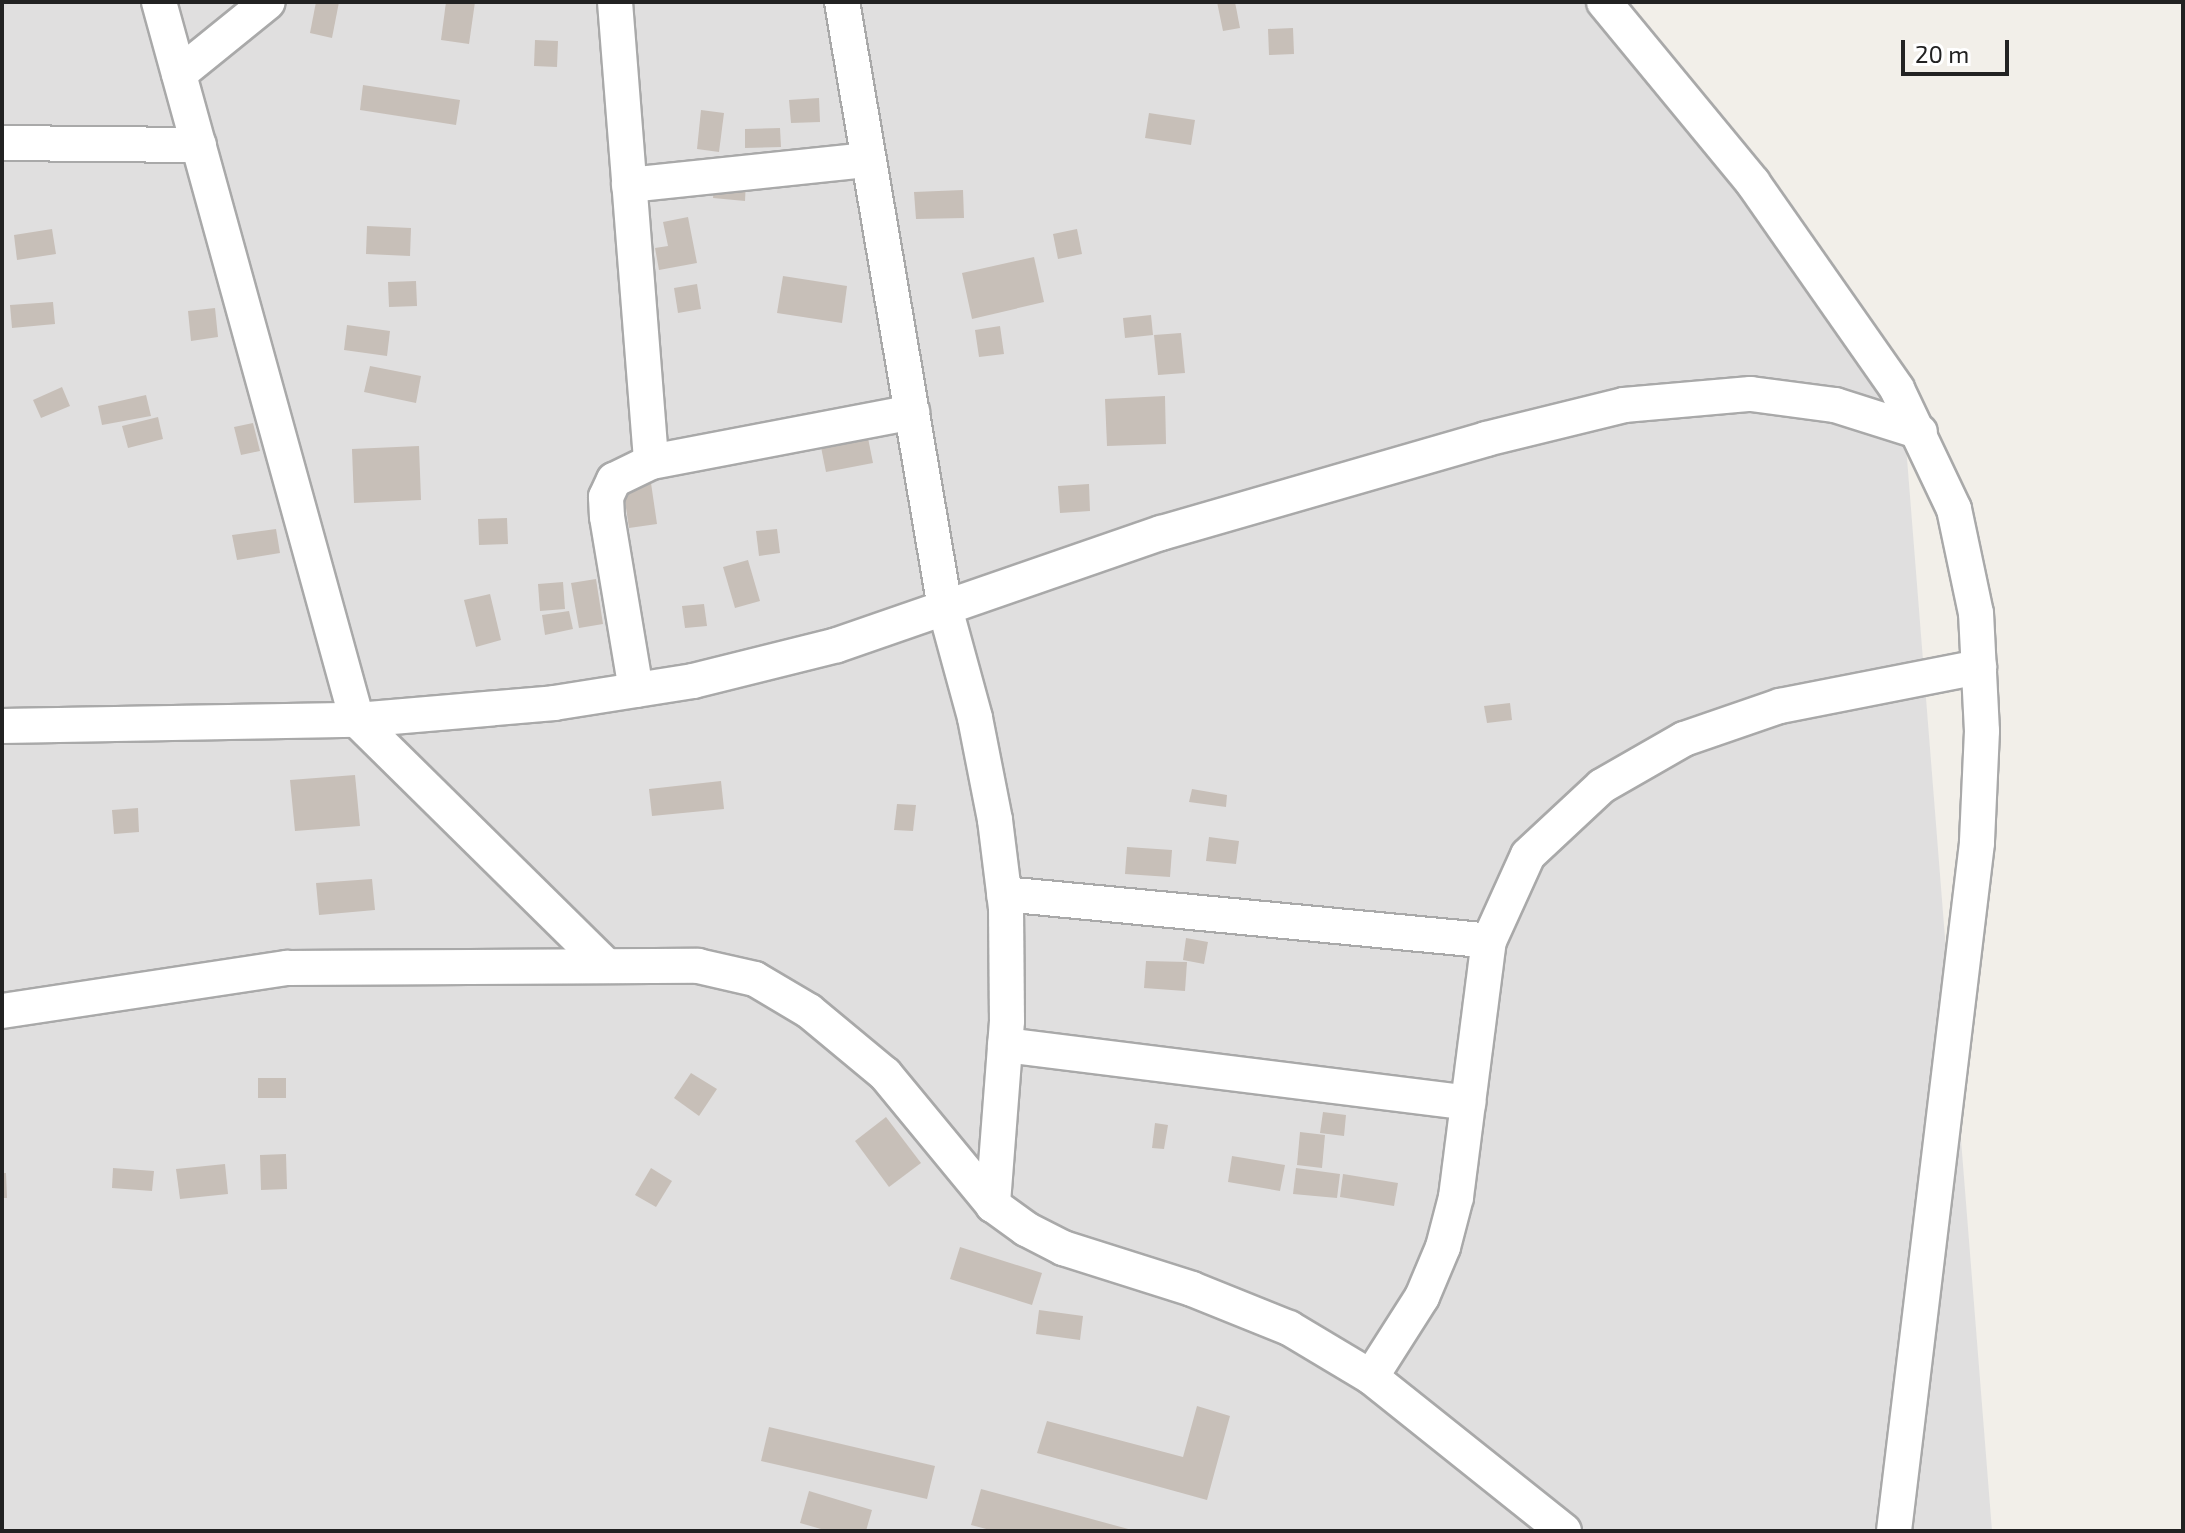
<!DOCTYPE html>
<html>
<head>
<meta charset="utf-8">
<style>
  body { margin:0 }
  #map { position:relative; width:2185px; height:1533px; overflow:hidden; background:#f2efe9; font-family:"Exo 2",sans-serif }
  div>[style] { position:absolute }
  .residential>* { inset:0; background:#e0dfdf }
  .building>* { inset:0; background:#c7bfb8 }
  .roads { filter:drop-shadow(2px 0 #a9a9a9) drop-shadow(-2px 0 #a9a9a9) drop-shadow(0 2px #a9a9a9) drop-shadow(0 -2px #a9a9a9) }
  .minor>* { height:34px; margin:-17px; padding:0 17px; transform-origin:17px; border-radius:17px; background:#fff }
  span { translate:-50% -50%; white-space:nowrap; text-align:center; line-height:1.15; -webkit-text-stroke:7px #fff; paint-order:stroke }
  .frame { position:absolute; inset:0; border:4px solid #222; pointer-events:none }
  .scale { position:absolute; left:1901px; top:40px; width:108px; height:36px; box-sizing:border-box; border:4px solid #222; border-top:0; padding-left:10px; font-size:24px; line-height:28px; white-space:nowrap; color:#222; -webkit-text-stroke:6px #fff; paint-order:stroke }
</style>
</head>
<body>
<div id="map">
  <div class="residential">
    <div style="clip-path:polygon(2px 2px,1602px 2px,1903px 408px,1992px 1531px,2px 1531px)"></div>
  </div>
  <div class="building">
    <div style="clip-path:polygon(316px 2px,339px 2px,332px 38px,310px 33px)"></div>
    <div style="clip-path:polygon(446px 2px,475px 2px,469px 44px,441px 40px)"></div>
    <div style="clip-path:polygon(1217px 2px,1235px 2px,1240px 28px,1223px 31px)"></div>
    <div style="clip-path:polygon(1293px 28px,1294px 54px,1269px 55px,1268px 29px)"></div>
    <div style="clip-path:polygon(535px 40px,558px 41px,557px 67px,534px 66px)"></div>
    <div style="clip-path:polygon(363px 85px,460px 100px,456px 125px,360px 110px)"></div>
    <div style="clip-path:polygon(819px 98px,820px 122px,791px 123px,789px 100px)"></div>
    <div style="clip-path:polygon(701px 110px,724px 113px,719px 152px,697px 149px)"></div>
    <div style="clip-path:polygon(1149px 113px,1195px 120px,1191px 145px,1145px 138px)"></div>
    <div style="clip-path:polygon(780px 128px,781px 147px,745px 148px,745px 129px)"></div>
    <div style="clip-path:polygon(715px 179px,746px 180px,745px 201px,713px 198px)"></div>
    <div style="clip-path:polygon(963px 190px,964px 218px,916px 219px,914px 192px)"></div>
    <div style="clip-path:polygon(688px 217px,697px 263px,659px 270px,655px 248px,668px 246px,663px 222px)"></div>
    <div style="clip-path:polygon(367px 226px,411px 228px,410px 256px,366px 254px)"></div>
    <div style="clip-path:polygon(52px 229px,56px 254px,17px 260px,14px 235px)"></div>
    <div style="clip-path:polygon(1077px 229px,1082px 254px,1058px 259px,1053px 234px)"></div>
    <div style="clip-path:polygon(1034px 257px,1044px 302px,972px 319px,962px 273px)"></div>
    <div style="clip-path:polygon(783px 276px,847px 286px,842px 323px,777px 313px)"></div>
    <div style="clip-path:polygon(416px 281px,417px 306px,389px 307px,388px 282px)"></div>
    <div style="clip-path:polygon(697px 284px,701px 309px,678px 313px,674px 288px)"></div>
    <div style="clip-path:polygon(53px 302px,55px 324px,12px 328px,10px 305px)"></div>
    <div style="clip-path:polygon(215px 308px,218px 337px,191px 341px,188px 311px)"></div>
    <div style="clip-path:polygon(1151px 315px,1153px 335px,1125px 338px,1123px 318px)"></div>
    <div style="clip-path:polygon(347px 325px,390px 331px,387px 356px,344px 350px)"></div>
    <div style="clip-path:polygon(1000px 326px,1004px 354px,979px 357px,975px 330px)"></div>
    <div style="clip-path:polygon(1181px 333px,1185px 373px,1158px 375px,1154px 335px)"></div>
    <div style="clip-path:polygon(370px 366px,421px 376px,416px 403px,364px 392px)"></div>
    <div style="clip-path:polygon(62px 387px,70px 406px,41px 418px,33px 400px)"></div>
    <div style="clip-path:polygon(146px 395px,151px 416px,102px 425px,98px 406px)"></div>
    <div style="clip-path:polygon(1165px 396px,1166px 444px,1107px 446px,1105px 399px)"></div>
    <div style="clip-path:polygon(158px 417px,163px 439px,128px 448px,122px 426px)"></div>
    <div style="clip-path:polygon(253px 423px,260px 451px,241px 455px,234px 427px)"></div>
    <div style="clip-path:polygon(867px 433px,873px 463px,826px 472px,820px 442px)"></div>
    <div style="clip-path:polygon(419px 446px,421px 500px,354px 503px,352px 449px)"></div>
    <div style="clip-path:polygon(651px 483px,657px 524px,629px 528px,623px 487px)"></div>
    <div style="clip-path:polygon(1089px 484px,1090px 511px,1060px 513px,1058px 486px)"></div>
    <div style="clip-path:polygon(507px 518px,508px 544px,479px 545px,478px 519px)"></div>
    <div style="clip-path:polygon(276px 529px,280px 553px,237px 560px,232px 535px)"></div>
    <div style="clip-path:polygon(777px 529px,780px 553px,759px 556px,756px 531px)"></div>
    <div style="clip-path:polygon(748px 560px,760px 601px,735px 608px,723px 567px)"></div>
    <div style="clip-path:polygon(596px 579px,603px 624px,579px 628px,571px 583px)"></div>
    <div style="clip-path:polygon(563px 582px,565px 609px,540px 611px,538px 584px)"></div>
    <div style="clip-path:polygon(490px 594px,501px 640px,476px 647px,464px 600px)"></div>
    <div style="clip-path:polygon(704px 604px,707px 626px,685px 628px,682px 606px)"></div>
    <div style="clip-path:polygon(569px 611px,573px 629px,545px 635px,542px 615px)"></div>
    <div style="clip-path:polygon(1510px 703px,1512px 720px,1487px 723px,1484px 706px)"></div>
    <div style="clip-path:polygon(355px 775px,360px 826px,295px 831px,290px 780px)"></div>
    <div style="clip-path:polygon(721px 781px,724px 809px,652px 816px,649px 789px)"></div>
    <div style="clip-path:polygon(1192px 789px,1227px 795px,1226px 807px,1189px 802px)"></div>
    <div style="clip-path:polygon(897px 804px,916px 805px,913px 831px,894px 830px)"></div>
    <div style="clip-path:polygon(138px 808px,139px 832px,114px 834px,112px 810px)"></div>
    <div style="clip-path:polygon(1209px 837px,1239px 841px,1236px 864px,1206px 861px)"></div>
    <div style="clip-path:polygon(1127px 847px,1172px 850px,1170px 877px,1125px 874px)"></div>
    <div style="clip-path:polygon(372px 879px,375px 910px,319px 915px,316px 883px)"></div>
    <div style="clip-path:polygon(1186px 938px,1208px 942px,1204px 964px,1183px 960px)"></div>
    <div style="clip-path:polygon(1146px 961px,1187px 962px,1185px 991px,1144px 988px)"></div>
    <div style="clip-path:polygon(691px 1073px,717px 1089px,699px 1116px,674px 1098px)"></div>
    <div style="clip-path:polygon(258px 1078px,286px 1078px,286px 1098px,258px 1098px)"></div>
    <div style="clip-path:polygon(1323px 1112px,1346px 1115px,1344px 1136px,1320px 1133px)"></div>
    <div style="clip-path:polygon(886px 1117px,921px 1163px,889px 1187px,855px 1141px)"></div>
    <div style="clip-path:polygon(1155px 1123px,1168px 1125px,1164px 1149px,1152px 1148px)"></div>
    <div style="clip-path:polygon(1300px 1132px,1325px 1135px,1322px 1168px,1297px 1165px)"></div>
    <div style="clip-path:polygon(286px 1154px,287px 1189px,261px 1190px,260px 1155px)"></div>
    <div style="clip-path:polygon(1232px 1156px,1285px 1165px,1280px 1191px,1228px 1182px)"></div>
    <div style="clip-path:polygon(225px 1164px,228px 1194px,180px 1199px,176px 1169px)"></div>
    <div style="clip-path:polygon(113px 1168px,154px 1171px,152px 1191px,112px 1188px)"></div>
    <div style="clip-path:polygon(651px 1168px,672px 1181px,656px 1207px,635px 1195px)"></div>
    <div style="clip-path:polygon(1296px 1168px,1340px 1174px,1337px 1198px,1293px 1194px)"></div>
    <div style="clip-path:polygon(2px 1173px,6px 1173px,7px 1198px,2px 1198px)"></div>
    <div style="clip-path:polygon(1343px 1174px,1398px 1183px,1394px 1206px,1340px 1197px)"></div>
    <div style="clip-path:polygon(960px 1247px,1042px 1273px,1032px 1305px,950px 1279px)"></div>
    <div style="clip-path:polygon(1039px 1310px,1083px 1316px,1080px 1340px,1036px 1334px)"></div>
    <div style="clip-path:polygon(1197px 1406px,1230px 1416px,1207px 1500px,1037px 1453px,1047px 1421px,1183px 1457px)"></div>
    <div style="clip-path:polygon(769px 1427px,935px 1466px,927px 1499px,761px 1461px)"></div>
    <div style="clip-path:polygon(981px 1489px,1132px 1530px,1132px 1531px,994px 1531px,971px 1525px)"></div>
    <div style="clip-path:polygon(809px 1491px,872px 1510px,866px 1531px,828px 1531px,800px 1523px)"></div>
  </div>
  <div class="roads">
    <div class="minor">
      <div style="left:159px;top:2px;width:745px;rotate:74.58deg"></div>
      <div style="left:357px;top:720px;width:347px;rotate:44.6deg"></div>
      <div style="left:615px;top:2px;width:461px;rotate:85.5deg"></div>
      <div style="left:842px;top:2px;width:615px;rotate:80.35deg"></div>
      <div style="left:945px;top:608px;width:114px;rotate:74.7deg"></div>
      <div style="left:975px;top:718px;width:104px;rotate:78.9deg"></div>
      <div style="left:995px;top:820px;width:89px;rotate:82.9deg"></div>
      <div style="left:1006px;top:908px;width:113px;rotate:89.5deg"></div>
      <div style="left:1007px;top:1021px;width:185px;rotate:94.4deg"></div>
      <div style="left:1604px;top:2px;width:234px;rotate:50.5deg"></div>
      <div style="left:1753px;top:183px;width:251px;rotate:55deg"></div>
      <div style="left:1897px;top:389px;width:133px;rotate:64.6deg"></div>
      <div style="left:1954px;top:509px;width:106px;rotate:78.1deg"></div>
      <div style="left:1976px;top:613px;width:118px;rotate:87.1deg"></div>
      <div style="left:1982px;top:731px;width:112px;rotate:92.6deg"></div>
      <div style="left:1977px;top:843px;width:693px;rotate:96.88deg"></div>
      <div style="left:179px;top:74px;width:114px;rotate:-39deg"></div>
      <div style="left:2px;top:143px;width:197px;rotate:0.6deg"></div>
      <div style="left:629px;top:185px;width:240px;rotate:-6deg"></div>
      <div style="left:636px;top:690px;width:175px;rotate:-99.5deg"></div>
      <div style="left:607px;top:517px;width:20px;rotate:-93deg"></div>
      <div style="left:606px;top:497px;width:19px;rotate:-65deg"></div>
      <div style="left:614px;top:480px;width:41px;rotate:-25.9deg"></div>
      <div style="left:651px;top:462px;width:266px;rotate:-10.8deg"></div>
      <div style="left:2px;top:726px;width:355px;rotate:-1deg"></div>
      <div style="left:357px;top:720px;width:198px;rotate:-4.9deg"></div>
      <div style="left:554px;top:703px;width:141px;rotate:-9deg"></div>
      <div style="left:693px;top:681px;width:148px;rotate:-14deg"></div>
      <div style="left:837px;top:645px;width:343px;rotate:-19.1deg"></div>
      <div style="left:1161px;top:533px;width:338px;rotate:-16.1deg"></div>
      <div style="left:1486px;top:439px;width:142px;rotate:-13.8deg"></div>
      <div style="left:1624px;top:405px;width:127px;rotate:-5deg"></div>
      <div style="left:1751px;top:394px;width:85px;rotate:7.5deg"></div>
      <div style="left:1835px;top:405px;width:89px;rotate:17.6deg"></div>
      <div style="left:1004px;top:894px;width:487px;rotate:5.5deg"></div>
      <div style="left:2px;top:1011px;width:288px;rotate:-8.6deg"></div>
      <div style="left:287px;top:968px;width:411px;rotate:-0.3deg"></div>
      <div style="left:698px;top:966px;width:58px;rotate:12.8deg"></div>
      <div style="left:755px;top:979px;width:63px;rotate:30.7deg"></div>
      <div style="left:809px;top:1011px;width:99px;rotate:39.7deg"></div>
      <div style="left:885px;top:1074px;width:170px;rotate:50.5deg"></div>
      <div style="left:993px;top:1205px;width:41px;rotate:36deg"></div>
      <div style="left:1026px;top:1229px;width:42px;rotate:27.2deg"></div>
      <div style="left:1063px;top:1248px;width:135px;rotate:17.6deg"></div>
      <div style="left:1192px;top:1289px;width:105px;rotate:21.9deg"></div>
      <div style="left:1289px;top:1328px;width:96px;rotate:30.9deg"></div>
      <div style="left:1371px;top:1377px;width:247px;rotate:38.6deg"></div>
      <div style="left:1005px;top:1045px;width:467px;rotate:7.1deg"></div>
      <div style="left:1371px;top:1377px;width:95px;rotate:-57.5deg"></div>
      <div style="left:1422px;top:1297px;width:54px;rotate:-67.2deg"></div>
      <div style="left:1443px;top:1247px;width:52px;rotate:-75.4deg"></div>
      <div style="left:1456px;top:1197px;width:258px;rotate:-82.7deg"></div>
      <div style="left:1489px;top:941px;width:94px;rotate:-65.6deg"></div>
      <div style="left:1528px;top:855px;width:101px;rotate:-43deg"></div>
      <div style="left:1602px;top:786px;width:95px;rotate:-29.8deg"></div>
      <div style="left:1684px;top:739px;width:102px;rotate:-19deg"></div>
      <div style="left:1780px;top:706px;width:203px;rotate:-11.1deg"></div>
    </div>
  </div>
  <div class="frame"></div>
  <div class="scale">20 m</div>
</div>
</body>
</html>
